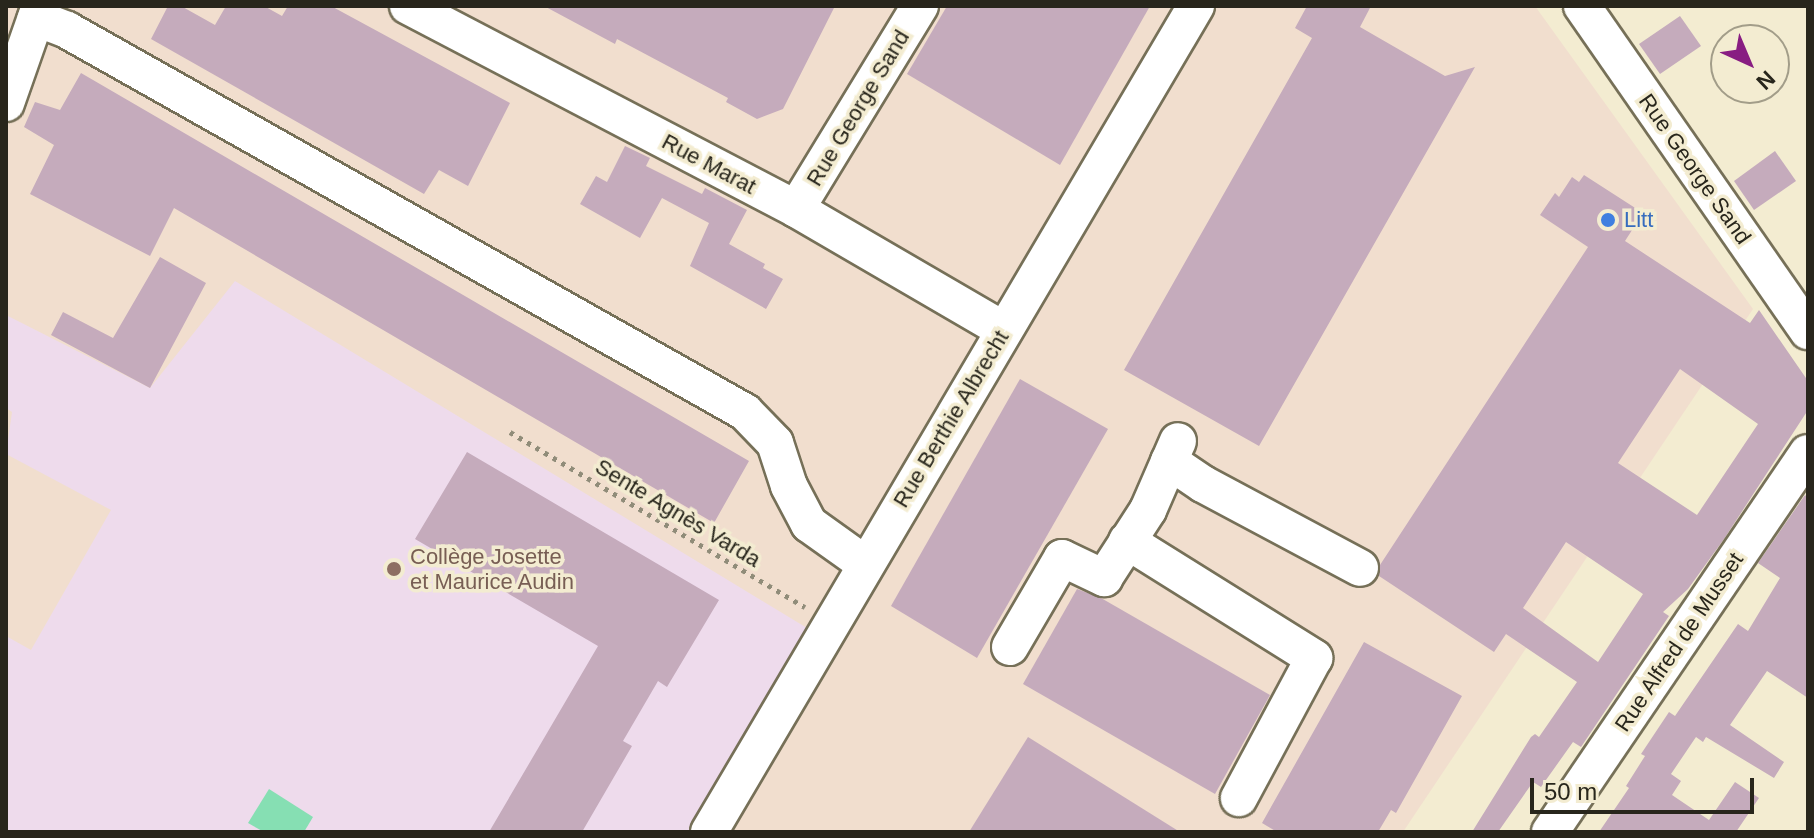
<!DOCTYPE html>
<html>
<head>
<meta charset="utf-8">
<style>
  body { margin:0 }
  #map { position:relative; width:1814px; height:838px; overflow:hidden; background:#f3ecd1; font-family:Helvetica,sans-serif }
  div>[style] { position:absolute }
  .industrial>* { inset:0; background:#f1dece }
  .education>* { inset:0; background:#eedbec }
  .green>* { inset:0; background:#86dfb3 }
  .building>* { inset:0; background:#c5abbc }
  .path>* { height:5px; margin-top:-2.5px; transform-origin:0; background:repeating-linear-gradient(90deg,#908c79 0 4px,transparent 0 10px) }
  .roads { filter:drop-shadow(2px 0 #767058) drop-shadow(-2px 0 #767058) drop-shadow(0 2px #767058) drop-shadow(0 -2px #767058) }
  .minor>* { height:36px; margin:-18px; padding:0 18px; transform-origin:18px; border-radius:18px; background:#fff }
  .dots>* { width:22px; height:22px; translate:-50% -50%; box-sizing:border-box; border:4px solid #f3ecd1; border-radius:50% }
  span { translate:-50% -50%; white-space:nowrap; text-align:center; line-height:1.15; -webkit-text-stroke:7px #f3ecd1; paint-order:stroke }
  .street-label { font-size:22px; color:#28261c }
  .shop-label { font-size:22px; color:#366cbe }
  .left { translate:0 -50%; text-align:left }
  .education-label { font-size:22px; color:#785e54 }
  .frame { position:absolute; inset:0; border:8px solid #28261c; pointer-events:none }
  .north { position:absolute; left:1710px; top:24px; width:80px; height:80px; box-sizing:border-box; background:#f3ecd1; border:2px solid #a29d89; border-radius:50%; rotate:136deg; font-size:22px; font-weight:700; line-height:32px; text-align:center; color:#28261c }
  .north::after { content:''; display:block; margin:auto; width:28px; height:36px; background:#881d82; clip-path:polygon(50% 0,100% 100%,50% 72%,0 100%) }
  .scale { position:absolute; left:1530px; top:778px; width:224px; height:36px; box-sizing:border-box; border:4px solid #28261c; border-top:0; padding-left:10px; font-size:24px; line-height:28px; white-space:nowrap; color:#28261c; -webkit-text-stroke:6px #f3ecd1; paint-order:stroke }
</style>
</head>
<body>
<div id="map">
  <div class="industrial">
    <div style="clip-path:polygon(6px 6px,1535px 6px,1753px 309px,1403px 832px,6px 832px)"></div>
  </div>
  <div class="education">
    <div style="clip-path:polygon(235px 281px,807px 628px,693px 832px,6px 832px,6px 636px,31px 650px,111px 510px,6px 454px,12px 412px,6px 408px,6px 315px,150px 388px)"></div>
  </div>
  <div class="green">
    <div style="clip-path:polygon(269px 789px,313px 817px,304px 832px,264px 832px,248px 823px)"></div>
  </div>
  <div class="building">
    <div style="clip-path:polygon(168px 6px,181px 6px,215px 25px,226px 6px,264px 6px,282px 16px,288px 6px,331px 6px,510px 103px,468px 186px,439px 170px,424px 194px,151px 39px)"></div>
    <div style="clip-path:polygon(544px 6px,835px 6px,783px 109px,757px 119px,726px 102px,728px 98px,617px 39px,615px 44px)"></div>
    <div style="clip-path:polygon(947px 6px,1150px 6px,1060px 165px,907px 74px)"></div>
    <div style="clip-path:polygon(1307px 6px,1371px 6px,1360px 27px,1445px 76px,1475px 67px,1259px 446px,1124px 370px,1312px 38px,1295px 28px)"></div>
    <div style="clip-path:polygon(1680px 16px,1701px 46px,1660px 74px,1639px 44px)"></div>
    <div style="clip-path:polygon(81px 73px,749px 461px,714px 523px,174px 208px,150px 256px,30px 194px,54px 145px,24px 127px,35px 102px,60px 110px)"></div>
    <div style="clip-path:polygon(625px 146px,650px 158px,646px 166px,702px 194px,705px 188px,747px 210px,729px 244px,765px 264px,763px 268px,783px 279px,766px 309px,690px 266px,709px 223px,662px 198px,640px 238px,580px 204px,596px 176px,607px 182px)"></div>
    <div style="clip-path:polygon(1775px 151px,1796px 181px,1754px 210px,1734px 181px)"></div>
    <div style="clip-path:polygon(evenodd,1584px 175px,1643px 213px,1625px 241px,1750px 323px,1759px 310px,1808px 381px,1808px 410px,1724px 539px,1688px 589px,1663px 612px,1669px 616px,1581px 747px,1573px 742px,1541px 787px,1533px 782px,1498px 832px,1472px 832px,1531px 737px,1535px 734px,1539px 737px,1577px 682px,1506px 634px,1494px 652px,1379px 576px,1380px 565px,1588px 247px,1540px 215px,1555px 193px,1559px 197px,1572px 177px,1579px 182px,1584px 175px,1680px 369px,1758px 424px,1697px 515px,1618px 463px,1680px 369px,1584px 175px,1566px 542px,1643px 594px,1598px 662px,1523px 608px,1566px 542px)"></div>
    <div style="clip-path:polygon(160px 257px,206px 283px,150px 388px,51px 335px,63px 312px,113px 338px)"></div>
    <div style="clip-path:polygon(1020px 379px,1108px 429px,977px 658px,891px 606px)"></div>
    <div style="clip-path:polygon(467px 452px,719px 600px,667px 687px,658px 681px,623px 741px,632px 746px,582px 832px,489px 832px,598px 646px,415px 539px)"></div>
    <div style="clip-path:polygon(1805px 495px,1808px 498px,1808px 698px,1767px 671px,1730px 725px,1784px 762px,1774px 778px,1706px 737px,1703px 742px,1696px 737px,1671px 774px,1681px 781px,1672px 795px,1709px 820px,1735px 782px,1759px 798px,1736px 832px,1599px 832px,1629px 788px,1626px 786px,1645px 756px,1641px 754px,1669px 712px,1675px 716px,1738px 624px,1748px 631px,1780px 578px,1758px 563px)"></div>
    <div style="clip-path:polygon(1077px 589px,1101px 598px,1270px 695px,1215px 794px,1023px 684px)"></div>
    <div style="clip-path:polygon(1364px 642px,1462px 696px,1396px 813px,1391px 810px,1378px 832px,1277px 832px,1262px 823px)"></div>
    <div style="clip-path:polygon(1028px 737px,1180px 832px,969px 832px)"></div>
  </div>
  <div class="path">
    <div style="left:510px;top:432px;width:343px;rotate:30.7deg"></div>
  </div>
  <div class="roads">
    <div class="minor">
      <div style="left:408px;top:6px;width:438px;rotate:27.6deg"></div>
      <div style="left:796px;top:209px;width:241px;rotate:30.2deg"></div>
      <div style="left:1582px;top:6px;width:396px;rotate:55.2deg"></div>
      <div style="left:36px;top:18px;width:33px;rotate:21deg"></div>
      <div style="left:67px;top:30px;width:778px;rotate:29.4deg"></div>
      <div style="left:745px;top:412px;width:43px;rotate:45.9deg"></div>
      <div style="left:775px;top:443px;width:45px;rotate:72deg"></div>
      <div style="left:789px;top:486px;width:43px;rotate:62.2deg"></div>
      <div style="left:809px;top:524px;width:69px;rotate:35.5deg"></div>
      <div style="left:6px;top:103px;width:103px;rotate:-70.7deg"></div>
      <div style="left:796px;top:209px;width:238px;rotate:-58.6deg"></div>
      <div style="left:1169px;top:461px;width:41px;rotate:34.1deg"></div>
      <div style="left:1203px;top:484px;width:178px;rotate:28.1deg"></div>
      <div style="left:1127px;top:541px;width:221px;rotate:32deg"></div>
      <div style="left:1314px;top:658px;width:159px;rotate:118.2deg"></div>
      <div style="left:1010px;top:647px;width:103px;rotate:-59.7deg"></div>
      <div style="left:1062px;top:558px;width:47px;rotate:25.5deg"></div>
      <div style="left:1104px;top:578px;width:81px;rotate:-57.1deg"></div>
      <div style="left:1148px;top:510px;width:75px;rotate:-66.5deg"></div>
      <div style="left:709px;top:832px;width:959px;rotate:-59.48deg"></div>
      <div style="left:1550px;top:832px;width:458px;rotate:-55.8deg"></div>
    </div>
  </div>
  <div class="dots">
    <div style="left:1608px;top:220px;background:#3f7fe0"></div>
    <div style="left:394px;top:569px;background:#8d6e63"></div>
  </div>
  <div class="street-label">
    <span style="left:858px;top:108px;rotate:-59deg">Rue George Sand</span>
    <span style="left:709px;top:164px;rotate:28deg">Rue Marat</span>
    <span style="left:1695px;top:169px;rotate:55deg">Rue George Sand</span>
    <span style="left:951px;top:419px;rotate:-59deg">Rue Berthie Albrecht</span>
    <span style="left:678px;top:513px;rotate:31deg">Sente Agnès Varda</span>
    <span style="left:1679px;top:642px;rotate:-56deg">Rue Alfred de Musset</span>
  </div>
  <div class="shop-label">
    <span class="left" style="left:1624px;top:220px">Litt</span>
  </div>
  <div class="education-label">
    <span class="left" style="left:410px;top:569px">Collège Josette<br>et Maurice Audin</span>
  </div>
  <div class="frame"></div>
  <div class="north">N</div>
  <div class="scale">50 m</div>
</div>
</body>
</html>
